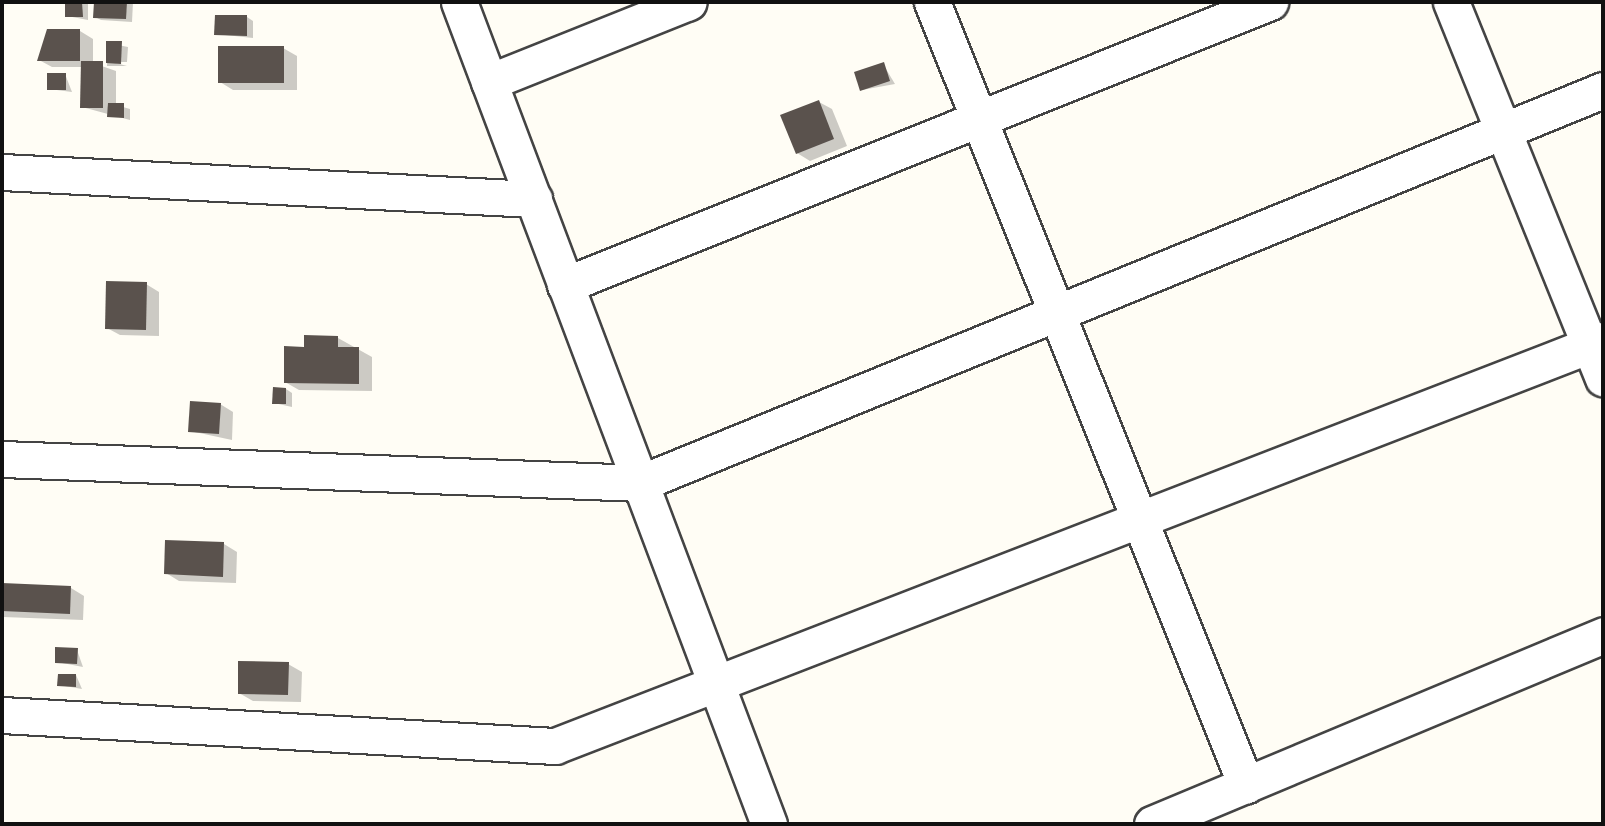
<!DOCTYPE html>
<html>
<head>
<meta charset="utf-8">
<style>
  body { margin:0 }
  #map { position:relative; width:1605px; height:826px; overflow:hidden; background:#fffdf5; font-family:"Zilla Slab",serif }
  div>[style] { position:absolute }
  .shadow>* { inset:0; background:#0003 }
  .building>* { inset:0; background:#5a524d }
  .roads { filter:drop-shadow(2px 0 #444) drop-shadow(-2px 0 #444) drop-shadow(0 2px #444) drop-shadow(0 -2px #444) }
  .minor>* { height:35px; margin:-17.5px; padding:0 17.5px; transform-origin:17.5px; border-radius:17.5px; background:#fff }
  span { translate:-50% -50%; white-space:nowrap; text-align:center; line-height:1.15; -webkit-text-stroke:7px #fff; paint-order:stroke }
  .frame { position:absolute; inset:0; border:4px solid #111; pointer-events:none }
</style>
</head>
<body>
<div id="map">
  <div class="shadow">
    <div style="clip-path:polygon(67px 2px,88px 2px,88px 20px,67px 16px)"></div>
    <div style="clip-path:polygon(96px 2px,133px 2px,132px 22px,101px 20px,95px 17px)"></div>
    <div style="clip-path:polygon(247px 17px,253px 21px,253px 38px,216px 34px)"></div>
    <div style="clip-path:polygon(80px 31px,93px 39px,93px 63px,116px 71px,116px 105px,130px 109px,130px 120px,82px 107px,82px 67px,52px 67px,39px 60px)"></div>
    <div style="clip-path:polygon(108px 43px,128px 47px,127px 62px,112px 62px,127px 66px,107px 66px)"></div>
    <div style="clip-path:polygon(283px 48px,297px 56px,297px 90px,233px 90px,220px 82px)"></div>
    <div style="clip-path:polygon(883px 64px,895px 84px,862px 90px)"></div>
    <div style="clip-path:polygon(65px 74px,72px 92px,49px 89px)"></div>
    <div style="clip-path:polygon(819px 102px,832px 109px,847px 146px,810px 161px,797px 153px)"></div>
    <div style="clip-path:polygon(146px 284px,159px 292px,159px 336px,120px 335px,107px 328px)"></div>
    <div style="clip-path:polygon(338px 338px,372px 357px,372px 391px,299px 390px,285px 382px)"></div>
    <div style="clip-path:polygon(286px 389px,292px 393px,292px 407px,274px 403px)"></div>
    <div style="clip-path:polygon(220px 404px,233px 412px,232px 440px,190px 431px)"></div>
    <div style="clip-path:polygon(224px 544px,237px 552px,236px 583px,179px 581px,166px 573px)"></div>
    <div style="clip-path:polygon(2px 585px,71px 588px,84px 596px,83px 620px,3px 617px)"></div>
    <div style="clip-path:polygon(77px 650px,83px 667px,57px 662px)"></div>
    <div style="clip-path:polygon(288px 664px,302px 672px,301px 702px,253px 701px,239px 693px)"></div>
    <div style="clip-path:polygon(76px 675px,82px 689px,59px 685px)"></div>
  </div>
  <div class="building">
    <div style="clip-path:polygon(65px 2px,82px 2px,83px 17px,65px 17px)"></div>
    <div style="clip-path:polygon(94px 2px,127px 2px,126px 19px,93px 18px)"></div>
    <div style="clip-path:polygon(215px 15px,247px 15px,247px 36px,214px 35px)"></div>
    <div style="clip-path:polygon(47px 29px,80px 29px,80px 61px,37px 61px)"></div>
    <div style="clip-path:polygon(106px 41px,122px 41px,121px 64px,106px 63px)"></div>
    <div style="clip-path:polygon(218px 46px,284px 46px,284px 83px,218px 83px)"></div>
    <div style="clip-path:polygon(81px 61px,103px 61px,103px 108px,80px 108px)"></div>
    <div style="clip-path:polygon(884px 62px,890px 81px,860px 91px,854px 72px)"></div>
    <div style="clip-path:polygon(47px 73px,66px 73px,66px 90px,47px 90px)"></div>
    <div style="clip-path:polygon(819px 100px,834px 139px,796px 154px,780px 115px)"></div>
    <div style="clip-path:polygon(108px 103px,124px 103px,124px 118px,107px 117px)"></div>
    <div style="clip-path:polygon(106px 281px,147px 282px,146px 330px,105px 329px)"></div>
    <div style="clip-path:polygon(304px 335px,338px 336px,338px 347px,359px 347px,359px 384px,284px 383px,284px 346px,304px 347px)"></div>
    <div style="clip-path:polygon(273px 387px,286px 388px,286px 404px,272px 404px)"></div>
    <div style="clip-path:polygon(190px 401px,221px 403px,219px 434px,188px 432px)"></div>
    <div style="clip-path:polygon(165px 540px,224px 542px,223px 577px,164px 574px)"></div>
    <div style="clip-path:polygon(2px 583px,71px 586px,70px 614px,2px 611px)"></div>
    <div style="clip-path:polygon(55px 647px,78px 648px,77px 664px,55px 663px)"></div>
    <div style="clip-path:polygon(238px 661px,289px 662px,288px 695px,238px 694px)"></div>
    <div style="clip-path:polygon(58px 674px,76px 674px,76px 687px,57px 686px)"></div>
  </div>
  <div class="roads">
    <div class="minor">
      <div style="left:459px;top:2px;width:879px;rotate:69.34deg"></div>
      <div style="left:932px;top:2px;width:844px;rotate:68.15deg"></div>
      <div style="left:1451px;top:2px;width:406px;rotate:68deg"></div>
      <div style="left:489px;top:82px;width:215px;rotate:-21.8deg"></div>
      <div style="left:2px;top:172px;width:533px;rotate:2.91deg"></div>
      <div style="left:565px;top:285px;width:760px;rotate:-21.87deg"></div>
      <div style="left:2px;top:459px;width:638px;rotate:2.15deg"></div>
      <div style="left:640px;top:483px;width:1040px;rotate:-22.2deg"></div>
      <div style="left:2px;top:715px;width:554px;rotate:3.21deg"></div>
      <div style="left:555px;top:746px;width:1124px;rotate:-21.18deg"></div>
      <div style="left:1152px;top:824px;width:489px;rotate:-22.7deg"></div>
    </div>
  </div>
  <div class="frame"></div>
</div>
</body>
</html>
